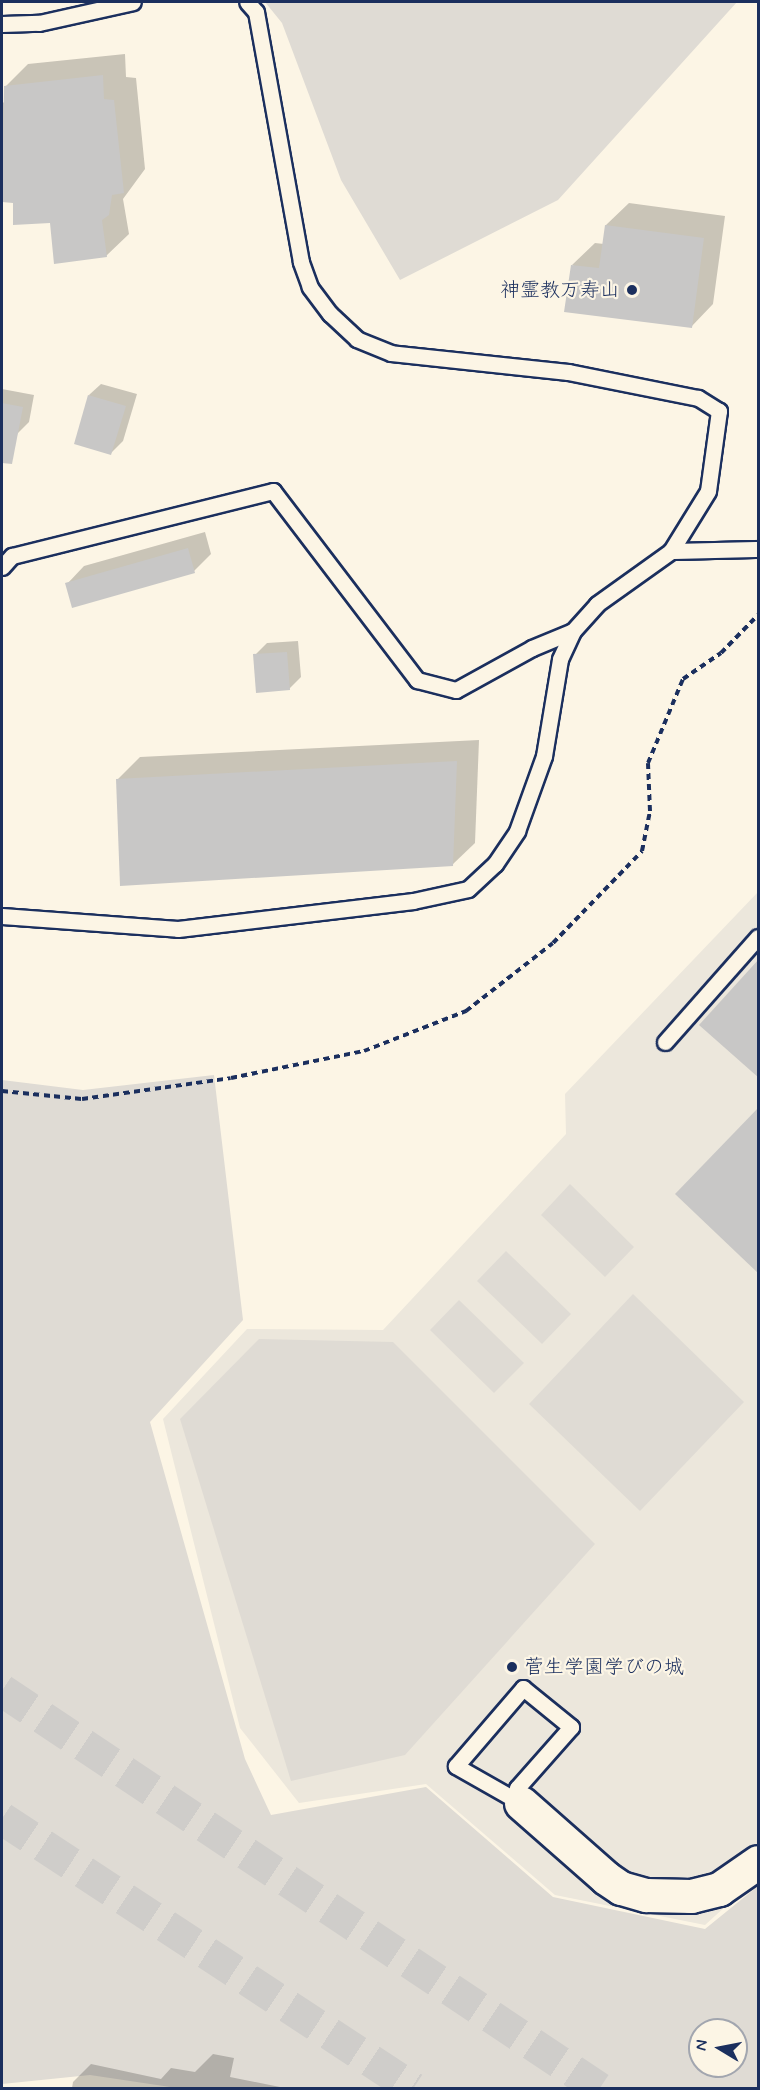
<!DOCTYPE html>
<html>
<head>
<meta charset="utf-8">
<style>
  body { margin:0 }
  #map { position:relative; width:760px; height:2090px; overflow:hidden; background:#fcf5e5; font-family:Mynerve,"Klee One",sans-serif }
  div>[style] { position:absolute }
  .built>* { inset:0; background:#ece7dc }
  .green>* { inset:0; background:#dfdbd4 }
  .shadow>* { inset:0; background:#0003 }
  .building>* { inset:0; background:#c8c7c6 }
  .highway-tunnel>* { height:33px; margin-top:-16.5px; transform-origin:0; background:repeating-linear-gradient(90deg,#cfcdca 0 33px,transparent 0 49px) }
  .path>* { height:4px; margin-top:-2px; transform-origin:0; background:repeating-linear-gradient(90deg,#1b2f5e 0 6px,transparent 0 10.5px) }
  .roads { filter:drop-shadow(2px 0 #1b2f5e) drop-shadow(-2px 0 #1b2f5e) drop-shadow(0 2px #1b2f5e) drop-shadow(0 -2px #1b2f5e) }
  .lane>* { height:15px; margin:-7.5px; padding:0 7.5px; transform-origin:7.5px; border-radius:7.5px; background:#fcf5e5 }
  .secondary>* { height:33px; margin:-16.5px; padding:0 16.5px; transform-origin:16.5px; border-radius:16.5px; background:#fcf5e5 }
  .dots>* { width:16px; height:16px; translate:-50% -50%; box-sizing:border-box; border:3px solid #fcf5e5; border-radius:50% }
  span { translate:-50% -50%; white-space:nowrap; text-align:center; line-height:1.15; -webkit-text-stroke:4.5px #fcf5e5; paint-order:stroke }
  .poi-label { font-size:20px; color:#1b2f5e }
  .right { translate:-100% -50%; text-align:right }
  .left { translate:0 -50%; text-align:left }
  .frame { position:absolute; inset:0; border:3px solid #1b2f5e; pointer-events:none }
  .north { position:absolute; left:688px; top:2018px; width:60px; height:60px; box-sizing:border-box; background:#fcf5e5; border:2px solid #a2a6af; border-radius:50%; rotate:280deg; font-size:16px; font-weight:700; line-height:24px; text-align:center; color:#1b2f5e }
  .north::after { content:''; display:block; margin:auto; width:21px; height:27px; background:#1b2f5e; clip-path:polygon(50% 0,100% 100%,50% 72%,0 100%) }
</style>
</head>
<body>
<div id="map">
  <div class="built">
    <div style="clip-path:polygon(758px 892px,758px 1877px,705px 1925px,555px 1895px,426px 1784px,299px 1803px,240px 1728px,163px 1419px,247px 1329px,383px 1330px,566px 1134px,565px 1094px)"></div>
  </div>
  <div class="green">
    <div style="clip-path:polygon(265px 2px,737px 2px,558px 200px,400px 280px,341px 180px,282px 23px)"></div>
    <div style="clip-path:polygon(evenodd,214px 1075px,243px 1320px,150px 1422px,245px 1759px,271px 1815px,426px 1787px,553px 1897px,705px 1929px,758px 1886px,758px 2088px,177px 2088px,90px 2075px,2px 2084px,2px 1080px,83px 1090px,214px 1075px,700px 2030px,736px 2030px,736px 2066px,700px 2066px,700px 2030px)"></div>
    <div style="clip-path:polygon(570px 1184px,634px 1247px,605px 1277px,541px 1215px)"></div>
    <div style="clip-path:polygon(506px 1251px,571px 1314px,542px 1344px,477px 1281px)"></div>
    <div style="clip-path:polygon(633px 1294px,744px 1402px,640px 1511px,529px 1404px)"></div>
    <div style="clip-path:polygon(459px 1300px,524px 1363px,494px 1393px,430px 1330px)"></div>
    <div style="clip-path:polygon(259px 1339px,393px 1342px,595px 1544px,405px 1755px,291px 1781px,180px 1419px)"></div>
  </div>
  <div class="shadow">
    <div style="clip-path:polygon(125px 54px,126px 77px,136px 78px,145px 169px,123px 199px,129px 234px,106px 256px,52px 221px,14px 201px,3px 200px,2px 104px,6px 100px,6px 86px,28px 64px)"></div>
    <div style="clip-path:polygon(629px 203px,725px 216px,713px 304px,691px 327px,572px 265px,595px 243px,604px 244px,606px 225px)"></div>
    <div style="clip-path:polygon(101px 384px,137px 394px,123px 441px,111px 453px,89px 395px)"></div>
    <div style="clip-path:polygon(2px 389px,34px 395px,29px 422px,17px 434px,2px 431px)"></div>
    <div style="clip-path:polygon(205px 532px,211px 554px,194px 571px,67px 584px,84px 566px)"></div>
    <div style="clip-path:polygon(298px 641px,301px 677px,289px 689px,255px 655px,267px 643px)"></div>
    <div style="clip-path:polygon(479px 740px,475px 843px,452px 865px,117px 780px,140px 757px)"></div>
    <div style="clip-path:polygon(213px 2054px,234px 2058px,230px 2077px,285px 2088px,72px 2088px,73px 2082px,91px 2064px,161px 2079px,171px 2068px,195px 2072px)"></div>
  </div>
  <div class="building">
    <div style="clip-path:polygon(103px 75px,104px 99px,114px 100px,124px 193px,112px 195px,109px 215px,102px 220px,107px 257px,54px 264px,50px 223px,13px 225px,13px 203px,2px 202px,4px 86px)"></div>
    <div style="clip-path:polygon(605px 225px,704px 238px,692px 328px,564px 312px,571px 265px,599px 268px)"></div>
    <div style="clip-path:polygon(88px 395px,126px 406px,111px 455px,74px 444px)"></div>
    <div style="clip-path:polygon(2px 403px,23px 407px,12px 464px,2px 463px)"></div>
    <div style="clip-path:polygon(188px 548px,195px 573px,72px 608px,65px 583px)"></div>
    <div style="clip-path:polygon(287px 652px,290px 690px,256px 693px,253px 654px)"></div>
    <div style="clip-path:polygon(457px 761px,453px 866px,120px 886px,116px 779px)"></div>
    <div style="clip-path:polygon(759px 959px,759px 1078px,699px 1025px)"></div>
    <div style="clip-path:polygon(759px 1107px,759px 1274px,675px 1194px)"></div>
  </div>
  <div class="highway-tunnel">
    <div style="left:2px;top:1690px;width:718px;rotate:33.69deg"></div>
    <div style="left:2px;top:1818px;width:492px;rotate:33.3deg"></div>
  </div>
  <div class="path">
    <div style="left:2px;top:1091px;width:80px;rotate:5.7deg"></div>
    <div style="left:82px;top:1099px;width:150px;rotate:-8deg"></div>
    <div style="left:231px;top:1078px;width:136px;rotate:-11.5deg"></div>
    <div style="left:364px;top:1051px;width:110px;rotate:-21.4deg"></div>
    <div style="left:466px;top:1011px;width:110px;rotate:-38deg"></div>
    <div style="left:553px;top:943px;width:128px;rotate:-45.9deg"></div>
    <div style="left:642px;top:851px;width:41px;rotate:-78.7deg"></div>
    <div style="left:650px;top:811px;width:48px;rotate:-92.4deg"></div>
    <div style="left:648px;top:763px;width:91px;rotate:-67.4deg"></div>
    <div style="left:683px;top:679px;width:46px;rotate:-34.4deg"></div>
    <div style="left:721px;top:653px;width:53px;rotate:-45.8deg"></div>
  </div>
  <div class="roads">
    <div class="lane">
      <div style="left:2px;top:24px;width:37px;rotate:-2deg"></div>
      <div style="left:39px;top:23px;width:96px;rotate:-12.6deg"></div>
      <div style="left:671px;top:551px;width:87px;rotate:-1.3deg"></div>
      <div style="left:2px;top:567px;width:15px;rotate:-48deg"></div>
      <div style="left:12px;top:556px;width:269px;rotate:-14deg"></div>
      <div style="left:273px;top:491px;width:238px;rotate:52.7deg"></div>
      <div style="left:417px;top:680px;width:40px;rotate:14.4deg"></div>
      <div style="left:456px;top:690px;width:87px;rotate:-28.9deg"></div>
      <div style="left:532px;top:648px;width:44px;rotate:-22.5deg"></div>
      <div style="left:2px;top:916px;width:176px;rotate:4.2deg"></div>
      <div style="left:178px;top:929px;width:237px;rotate:-6.8deg"></div>
      <div style="left:413px;top:901px;width:56px;rotate:-12.3deg"></div>
      <div style="left:468px;top:889px;width:37px;rotate:-43deg"></div>
      <div style="left:495px;top:864px;width:40px;rotate:-56deg"></div>
      <div style="left:517px;top:831px;width:80px;rotate:-70.2deg"></div>
      <div style="left:544px;top:756px;width:98px;rotate:-80.6deg"></div>
      <div style="left:560px;top:659px;width:31px;rotate:-65deg"></div>
      <div style="left:573px;top:631px;width:36px;rotate:-48deg"></div>
      <div style="left:597px;top:604px;width:91px;rotate:-35.6deg"></div>
      <div style="left:671px;top:551px;width:70px;rotate:-58.3deg"></div>
      <div style="left:708px;top:491px;width:81px;rotate:-82.2deg"></div>
      <div style="left:719px;top:411px;width:25px;rotate:-148deg"></div>
      <div style="left:698px;top:398px;width:133px;rotate:-168.7deg"></div>
      <div style="left:568px;top:372px;width:178px;rotate:-173.9deg"></div>
      <div style="left:391px;top:353px;width:37px;rotate:-158deg"></div>
      <div style="left:357px;top:339px;width:37px;rotate:-137deg"></div>
      <div style="left:330px;top:314px;width:34px;rotate:-127deg"></div>
      <div style="left:310px;top:287px;width:27px;rotate:-110deg"></div>
      <div style="left:301px;top:262px;width:254px;rotate:-100.2deg"></div>
      <div style="left:256px;top:12px;width:13px;rotate:-132deg"></div>
      <div style="left:665px;top:1042px;width:140px;rotate:-48.5deg"></div>
      <div style="left:523px;top:1688px;width:62px;rotate:39.1deg"></div>
      <div style="left:571px;top:1727px;width:81px;rotate:131.5deg"></div>
      <div style="left:517px;top:1788px;width:16px;rotate:75deg"></div>
      <div style="left:521px;top:1803px;width:75px;rotate:-150.4deg"></div>
      <div style="left:456px;top:1766px;width:103px;rotate:-49.3deg"></div>
    </div>
    <div class="secondary">
      <div style="left:521px;top:1803px;width:113px;rotate:41.4deg"></div>
      <div style="left:606px;top:1878px;width:18px;rotate:34deg"></div>
      <div style="left:621px;top:1888px;width:26px;rotate:16deg"></div>
      <div style="left:646px;top:1895px;width:45px;rotate:1.3deg"></div>
      <div style="left:691px;top:1896px;width:29px;rotate:-14deg"></div>
      <div style="left:719px;top:1889px;width:47px;rotate:-34.7deg"></div>
    </div>
  </div>
  <div class="dots">
    <div style="left:632px;top:290px;background:#1b2f5e"></div>
    <div style="left:512px;top:1667px;background:#1b2f5e"></div>
  </div>
  <div class="poi-label">
    <span class="right" style="left:620px;top:290px">神霊教万寿山</span>
    <span class="left" style="left:524px;top:1667px">菅生学園学びの城</span>
  </div>
  <div class="frame"></div>
  <div class="north">N</div>
</div>
</body>
</html>
